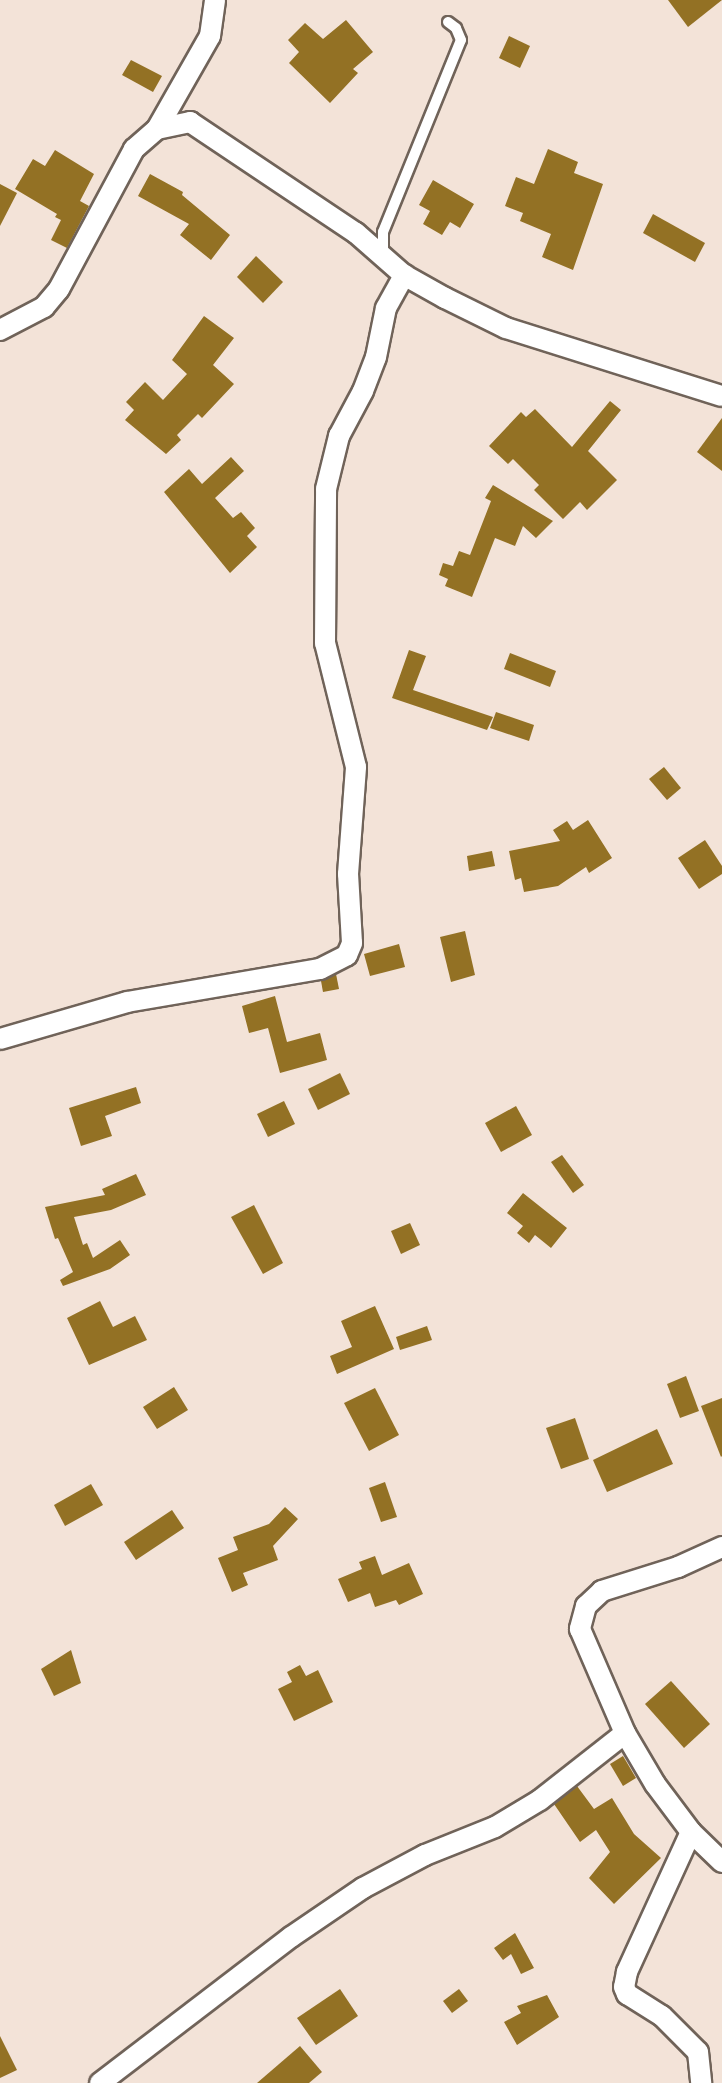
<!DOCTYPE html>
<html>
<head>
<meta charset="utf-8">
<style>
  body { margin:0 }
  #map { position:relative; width:722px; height:2083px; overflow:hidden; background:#f3e3d8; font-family:"PT Sans Narrow",sans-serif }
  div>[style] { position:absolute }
  .building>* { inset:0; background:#937124 }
  .roads { filter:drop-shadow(2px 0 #706359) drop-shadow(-2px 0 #706359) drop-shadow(0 2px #706359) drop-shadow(0 -2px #706359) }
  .service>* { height:10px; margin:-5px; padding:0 5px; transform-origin:5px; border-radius:5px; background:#fff }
  .minor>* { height:20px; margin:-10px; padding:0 10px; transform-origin:10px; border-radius:10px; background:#fff }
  span { translate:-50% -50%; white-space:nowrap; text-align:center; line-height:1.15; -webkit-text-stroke:6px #fef1e8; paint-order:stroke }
</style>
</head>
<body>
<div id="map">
  <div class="building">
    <div style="clip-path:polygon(668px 0,722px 0,688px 27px)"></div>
    <div style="clip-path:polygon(346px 20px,373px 52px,353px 69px,358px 73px,330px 103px,289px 63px,299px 52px,288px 40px,305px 23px,323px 39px)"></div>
    <div style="clip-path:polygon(509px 36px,530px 46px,520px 68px,499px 58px)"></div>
    <div style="clip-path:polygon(131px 60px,162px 76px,153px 92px,122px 75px)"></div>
    <div style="clip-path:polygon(548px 149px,578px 162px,574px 173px,603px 184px,573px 270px,542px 257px,551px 234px,520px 221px,523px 213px,505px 206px,516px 177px,534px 184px)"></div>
    <div style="clip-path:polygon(55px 150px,94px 174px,80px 201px,89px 206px,67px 248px,51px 240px,61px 220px,55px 217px,57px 214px,15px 189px,33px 159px,45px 166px)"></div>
    <div style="clip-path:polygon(150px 174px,183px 192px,182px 195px,230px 235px,211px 260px,180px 235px,189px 224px,138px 196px)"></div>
    <div style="clip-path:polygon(433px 180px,474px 204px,460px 228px,450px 222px,442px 235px,423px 224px,430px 211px,419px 205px)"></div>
    <div style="clip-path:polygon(0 184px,17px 193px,0 226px)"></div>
    <div style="clip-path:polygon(653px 214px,705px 243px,695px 262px,643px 233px)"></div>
    <div style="clip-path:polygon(256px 256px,283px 282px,263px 303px,237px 277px)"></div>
    <div style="clip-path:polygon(204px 316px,234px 338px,213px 365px,234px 384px,202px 418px,198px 414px,177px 435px,181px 440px,166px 454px,125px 420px,134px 410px,126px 402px,145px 382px,163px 400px,187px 374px,172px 360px)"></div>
    <div style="clip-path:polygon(610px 401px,621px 410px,588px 451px,617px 480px,587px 510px,580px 502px,563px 519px,534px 490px,539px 485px,513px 459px,508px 464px,489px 446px,521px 412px,526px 417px,535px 409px,572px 447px)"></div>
    <div style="clip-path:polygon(722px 418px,722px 471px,697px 452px)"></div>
    <div style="clip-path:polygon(231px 457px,244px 471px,215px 498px,233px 518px,241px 512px,255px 528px,247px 536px,257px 547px,230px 573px,164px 492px,189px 469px,202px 484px)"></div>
    <div style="clip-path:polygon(493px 485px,553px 521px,536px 538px,523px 526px,515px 546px,495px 538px,472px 597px,445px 586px,448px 579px,439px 575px,443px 563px,453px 566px,459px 551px,470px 555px,491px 501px,485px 498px)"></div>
    <div style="clip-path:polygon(409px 650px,426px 656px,413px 690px,493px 717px,487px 730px,392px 698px)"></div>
    <div style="clip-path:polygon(510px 653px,556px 671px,550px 687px,504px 669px)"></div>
    <div style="clip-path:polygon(496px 712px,534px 725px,529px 741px,490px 728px)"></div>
    <div style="clip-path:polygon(664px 767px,681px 788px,667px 800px,649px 779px)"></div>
    <div style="clip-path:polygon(588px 820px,612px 858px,589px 873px,586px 867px,558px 886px,524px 892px,521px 878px,515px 880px,509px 851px,560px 841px,553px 830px,567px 821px,573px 830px)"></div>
    <div style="clip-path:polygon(705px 840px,722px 866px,722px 874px,699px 889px,678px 858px)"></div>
    <div style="clip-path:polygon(492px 851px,495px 866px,469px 871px,467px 856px)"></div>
    <div style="clip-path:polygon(465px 931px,475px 975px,451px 982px,440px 937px)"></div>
    <div style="clip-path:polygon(399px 944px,405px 967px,370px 976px,364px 954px)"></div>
    <div style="clip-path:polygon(336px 974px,339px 989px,323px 992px,321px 981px)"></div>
    <div style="clip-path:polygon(275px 996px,287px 1042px,320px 1033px,327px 1060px,280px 1073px,268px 1028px,249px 1033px,242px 1006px)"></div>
    <div style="clip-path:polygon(340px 1073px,350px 1094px,318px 1110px,308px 1089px)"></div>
    <div style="clip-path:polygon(136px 1087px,141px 1103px,105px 1116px,112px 1136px,81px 1146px,69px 1108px)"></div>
    <div style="clip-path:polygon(284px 1101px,295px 1124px,268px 1137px,257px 1114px)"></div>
    <div style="clip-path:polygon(516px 1106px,532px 1135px,501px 1152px,485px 1123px)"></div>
    <div style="clip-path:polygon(562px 1155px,584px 1185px,573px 1193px,551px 1162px)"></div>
    <div style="clip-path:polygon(136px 1174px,146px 1195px,111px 1210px,74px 1217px,83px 1245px,87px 1243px,93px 1258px,120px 1240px,130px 1255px,110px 1269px,63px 1286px,60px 1280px,73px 1272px,58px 1238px,55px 1239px,45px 1207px,105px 1195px,102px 1189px)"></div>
    <div style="clip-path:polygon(523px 1193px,567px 1228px,551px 1248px,535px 1235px,529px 1243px,517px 1233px,523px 1226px,507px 1213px)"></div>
    <div style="clip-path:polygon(254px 1205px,283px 1263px,263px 1274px,231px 1217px)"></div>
    <div style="clip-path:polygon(410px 1223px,420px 1245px,401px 1254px,391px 1231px)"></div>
    <div style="clip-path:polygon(100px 1301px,113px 1327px,135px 1316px,147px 1340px,89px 1365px,67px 1318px)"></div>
    <div style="clip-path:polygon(375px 1306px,394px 1349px,337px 1374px,330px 1356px,352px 1347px,341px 1321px)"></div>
    <div style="clip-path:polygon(427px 1326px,432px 1340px,400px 1350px,396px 1337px)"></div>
    <div style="clip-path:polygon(686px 1376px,699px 1411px,680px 1418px,667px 1384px)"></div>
    <div style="clip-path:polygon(174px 1387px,188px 1410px,157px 1429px,143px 1407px)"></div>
    <div style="clip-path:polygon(375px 1388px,399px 1435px,369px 1451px,344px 1403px)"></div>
    <div style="clip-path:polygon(722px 1398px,722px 1456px,721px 1457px,701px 1406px)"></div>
    <div style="clip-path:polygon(575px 1418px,589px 1459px,561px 1469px,546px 1428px)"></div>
    <div style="clip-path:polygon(657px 1429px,673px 1464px,607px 1492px,593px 1460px)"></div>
    <div style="clip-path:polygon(385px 1482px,397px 1517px,381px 1522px,369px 1488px)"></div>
    <div style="clip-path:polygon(91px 1484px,103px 1505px,65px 1526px,54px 1505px)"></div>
    <div style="clip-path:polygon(285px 1507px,298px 1519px,273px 1546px,278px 1560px,243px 1573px,248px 1585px,232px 1592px,218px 1558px,238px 1550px,233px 1537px,269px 1524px)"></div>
    <div style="clip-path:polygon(172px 1510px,184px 1528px,136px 1560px,124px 1542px)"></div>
    <div style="clip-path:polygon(375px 1556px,382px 1575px,409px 1563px,423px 1594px,399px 1605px,396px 1600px,375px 1607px,370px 1593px,348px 1602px,338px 1579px,362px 1569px,359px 1562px)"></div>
    <div style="clip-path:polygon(71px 1650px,81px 1683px,54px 1696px,41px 1669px)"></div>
    <div style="clip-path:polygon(300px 1665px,306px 1676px,318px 1670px,333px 1702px,294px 1721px,278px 1689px,292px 1682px,287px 1672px)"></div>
    <div style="clip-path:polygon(671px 1681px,710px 1724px,684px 1748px,645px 1704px)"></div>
    <div style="clip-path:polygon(623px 1756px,636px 1778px,623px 1786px,610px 1764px)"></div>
    <div style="clip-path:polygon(577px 1786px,594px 1809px,612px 1798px,634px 1834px,661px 1858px,614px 1904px,589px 1878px,610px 1852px,596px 1830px,580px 1842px,554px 1804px)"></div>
    <div style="clip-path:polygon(515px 1933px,534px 1968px,521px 1974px,511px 1954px,503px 1960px,494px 1948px)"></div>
    <div style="clip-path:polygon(340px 1989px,358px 2016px,316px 2045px,297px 2018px)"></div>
    <div style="clip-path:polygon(459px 1989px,468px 2001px,452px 2013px,443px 2001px)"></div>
    <div style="clip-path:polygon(547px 1995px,559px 2017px,517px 2045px,504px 2022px,521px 2013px,517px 2006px)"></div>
    <div style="clip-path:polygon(0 2036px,17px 2070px,0 2078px)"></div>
    <div style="clip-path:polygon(300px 2046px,322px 2072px,309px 2083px,257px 2083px)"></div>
  </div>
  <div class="roads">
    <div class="service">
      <div style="left:383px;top:257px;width:25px;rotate:-90deg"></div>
      <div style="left:383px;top:232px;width:207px;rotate:-67.9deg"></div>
      <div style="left:461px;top:40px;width:13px;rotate:-113deg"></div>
      <div style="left:456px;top:28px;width:10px;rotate:-143deg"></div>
    </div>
    <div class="minor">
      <div style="left:157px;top:129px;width:107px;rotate:-60.3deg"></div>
      <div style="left:210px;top:36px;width:36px;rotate:-82deg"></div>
      <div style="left:0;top:330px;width:50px;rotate:-27.6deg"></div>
      <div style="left:44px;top:307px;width:23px;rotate:-50deg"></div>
      <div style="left:59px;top:289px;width:159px;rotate:-61.8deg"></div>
      <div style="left:134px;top:149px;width:30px;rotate:-41deg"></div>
      <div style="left:157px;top:129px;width:34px;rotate:-12deg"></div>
      <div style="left:190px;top:122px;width:200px;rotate:33.8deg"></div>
      <div style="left:356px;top:233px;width:64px;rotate:41.2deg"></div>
      <div style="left:404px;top:275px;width:47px;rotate:29.3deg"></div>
      <div style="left:445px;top:298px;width:68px;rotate:26.2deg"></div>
      <div style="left:506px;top:328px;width:226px;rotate:17.5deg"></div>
      <div style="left:0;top:1039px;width:132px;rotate:-16.2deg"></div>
      <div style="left:127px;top:1002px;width:196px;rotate:-9.7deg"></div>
      <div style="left:320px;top:969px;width:30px;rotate:-27deg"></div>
      <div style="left:347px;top:955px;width:13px;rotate:-67deg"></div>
      <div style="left:352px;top:943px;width:69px;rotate:-93.3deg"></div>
      <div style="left:348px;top:874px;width:107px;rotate:-85.7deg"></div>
      <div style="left:356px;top:767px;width:128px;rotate:-104deg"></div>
      <div style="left:325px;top:643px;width:154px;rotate:-89.6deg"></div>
      <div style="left:326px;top:489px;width:55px;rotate:-76.2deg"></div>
      <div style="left:339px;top:436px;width:51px;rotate:-61.9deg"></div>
      <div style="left:363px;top:391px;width:36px;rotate:-69deg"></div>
      <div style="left:376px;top:357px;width:50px;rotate:-78.5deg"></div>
      <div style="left:386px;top:308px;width:38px;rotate:-61deg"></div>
      <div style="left:722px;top:1547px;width:48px;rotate:155.6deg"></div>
      <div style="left:678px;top:1567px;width:80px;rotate:162.5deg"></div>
      <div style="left:602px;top:1591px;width:22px;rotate:137deg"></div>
      <div style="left:586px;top:1606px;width:24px;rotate:105deg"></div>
      <div style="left:580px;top:1629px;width:113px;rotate:66.6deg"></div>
      <div style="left:625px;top:1733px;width:59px;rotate:59.5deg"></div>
      <div style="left:655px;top:1784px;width:60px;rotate:53.1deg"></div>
      <div style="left:691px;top:1832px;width:43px;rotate:44.1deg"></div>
      <div style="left:691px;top:1832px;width:154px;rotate:114.6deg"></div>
      <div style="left:627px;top:1972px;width:15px;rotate:101deg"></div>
      <div style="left:624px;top:1987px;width:8px;rotate:67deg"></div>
      <div style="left:627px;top:1994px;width:41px;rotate:32.2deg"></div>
      <div style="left:662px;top:2016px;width:51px;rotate:45deg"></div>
      <div style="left:698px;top:2052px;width:31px;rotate:84deg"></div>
      <div style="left:100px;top:2083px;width:240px;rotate:-37.4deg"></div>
      <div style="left:291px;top:1937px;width:87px;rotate:-34.2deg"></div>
      <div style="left:363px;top:1888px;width:70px;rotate:-28deg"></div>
      <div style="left:425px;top:1855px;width:75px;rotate:-21.8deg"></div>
      <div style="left:495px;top:1827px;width:52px;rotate:-31deg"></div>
      <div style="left:540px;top:1800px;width:108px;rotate:-38.2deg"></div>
    </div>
  </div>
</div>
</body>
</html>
